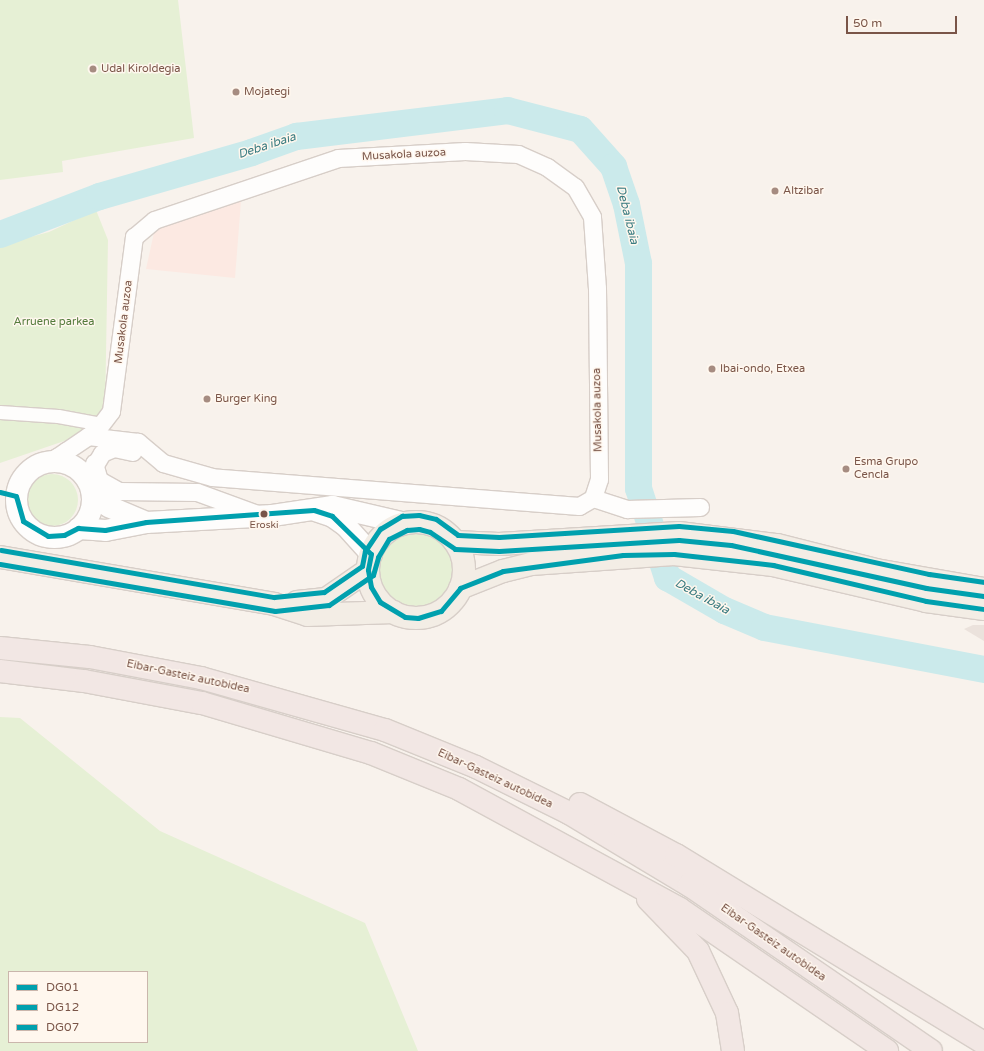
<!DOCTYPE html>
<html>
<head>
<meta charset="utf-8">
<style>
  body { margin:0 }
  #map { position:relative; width:984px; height:1051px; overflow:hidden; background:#f8f2ec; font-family:"Varela Round",sans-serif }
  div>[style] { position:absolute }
  .commercial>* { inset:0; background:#fce9e2 }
  .industrial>* { inset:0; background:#ebe2dc }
  .green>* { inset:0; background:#e6f0d5 }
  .round { border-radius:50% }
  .river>* { height:27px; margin:-13.5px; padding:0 13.5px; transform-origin:13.5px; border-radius:13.5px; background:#cbeaeb }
  .roads { filter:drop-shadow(1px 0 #d7cec8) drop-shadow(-1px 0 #d7cec8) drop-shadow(0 1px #d7cec8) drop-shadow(0 -1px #d7cec8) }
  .pedestrian>* { height:13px; margin:-6.5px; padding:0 6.5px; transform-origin:6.5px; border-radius:6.5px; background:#fefdfc }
  .minor>* { height:17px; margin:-8.5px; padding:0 8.5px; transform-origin:8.5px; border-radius:8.5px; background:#fefdfc }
  .tertiary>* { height:21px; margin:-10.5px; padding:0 10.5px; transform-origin:10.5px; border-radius:10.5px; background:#fefdfc }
  .tertiary>.ring { margin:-10.5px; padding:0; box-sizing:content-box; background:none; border:21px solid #fefdfc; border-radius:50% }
  .primary>* { height:22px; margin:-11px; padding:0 11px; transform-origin:11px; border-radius:11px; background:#f3ede5 }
  .primary>.ring { margin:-11px; padding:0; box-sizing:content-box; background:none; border:22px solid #f3ede5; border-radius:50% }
  .motorway>* { height:22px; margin:-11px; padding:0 11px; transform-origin:11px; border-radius:11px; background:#f2e7e4 }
  .bus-1>* { height:5px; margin:-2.5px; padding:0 2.5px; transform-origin:2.5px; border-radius:2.5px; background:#00a0ae }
  .bus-2>* { height:5px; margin:-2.5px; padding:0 2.5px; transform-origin:2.5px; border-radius:2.5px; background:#00a0ae }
  .bus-3>* { height:5px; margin:-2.5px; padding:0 2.5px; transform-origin:2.5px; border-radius:2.5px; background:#00a0ae }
  .dots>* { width:11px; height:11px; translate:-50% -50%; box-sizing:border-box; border:2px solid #fff7ee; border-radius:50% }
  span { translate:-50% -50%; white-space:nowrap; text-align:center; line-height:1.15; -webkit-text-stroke:3px #fff7ee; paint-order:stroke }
  .bus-label { font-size:10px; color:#7a5548 }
  .poi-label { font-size:11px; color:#7a5548 }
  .left { translate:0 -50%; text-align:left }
  .street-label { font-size:11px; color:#7a5548 }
  .park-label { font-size:11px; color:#547b3c }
  .water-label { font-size:12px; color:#3a7c81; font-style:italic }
  .legend { position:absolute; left:8px; top:971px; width:140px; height:72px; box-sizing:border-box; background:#fff7ee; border:1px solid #cab6ac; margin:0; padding:5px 7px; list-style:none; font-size:12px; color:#7a5548 }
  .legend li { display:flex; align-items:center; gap:8px; height:20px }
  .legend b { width:20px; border:1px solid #cab6ac }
  .scale { position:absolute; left:846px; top:16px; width:111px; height:18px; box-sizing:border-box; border:2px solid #7a5548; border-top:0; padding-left:5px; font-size:12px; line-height:14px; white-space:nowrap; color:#7a5548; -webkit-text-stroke:3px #fff7ee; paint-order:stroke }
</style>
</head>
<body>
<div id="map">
  <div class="commercial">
    <div style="clip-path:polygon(241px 201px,235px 278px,146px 269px,155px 228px)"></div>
  </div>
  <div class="industrial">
    <div style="clip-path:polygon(973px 625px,984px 625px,984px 641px,964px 629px)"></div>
  </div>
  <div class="green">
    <div style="clip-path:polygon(0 0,178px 0,194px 138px,62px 161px,63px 172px,0 180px)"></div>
    <div style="clip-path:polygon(96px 210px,108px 240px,105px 413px,73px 438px,0 463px,0 245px,49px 232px)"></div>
    <div class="round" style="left:26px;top:474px;width:52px;height:52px"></div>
    <div class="round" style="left:374px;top:528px;width:82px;height:82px"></div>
    <div style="clip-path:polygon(evenodd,0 717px,20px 718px,160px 831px,365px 923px,418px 1051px,0 1051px,0 717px,9px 972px,147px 972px,147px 1042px,9px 1042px,9px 972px)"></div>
  </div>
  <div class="river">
    <div style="left:0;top:234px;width:106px;rotate:-21deg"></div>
    <div style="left:99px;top:196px;width:158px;rotate:-16.1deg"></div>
    <div style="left:251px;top:152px;width:48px;rotate:-19.6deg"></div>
    <div style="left:296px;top:136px;width:213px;rotate:-7deg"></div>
    <div style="left:507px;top:110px;width:75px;rotate:14.6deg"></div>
    <div style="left:580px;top:129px;width:50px;rotate:48.3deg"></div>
    <div style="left:613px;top:166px;width:40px;rotate:71.1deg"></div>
    <div style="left:626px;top:204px;width:60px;rotate:78.5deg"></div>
    <div style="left:638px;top:263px;width:225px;rotate:90deg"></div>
    <div style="left:638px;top:488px;width:94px;rotate:72deg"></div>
    <div style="left:667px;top:577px;width:66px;rotate:30.1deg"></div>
    <div style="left:724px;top:610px;width:43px;rotate:23deg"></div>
    <div style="left:764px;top:627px;width:224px;rotate:10.8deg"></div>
  </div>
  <div class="roads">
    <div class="pedestrian">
      <div style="left:0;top:412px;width:58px;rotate:3.9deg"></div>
      <div style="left:58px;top:416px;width:45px;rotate:10.3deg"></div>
    </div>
    <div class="minor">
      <div style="left:50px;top:462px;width:9px;rotate:-36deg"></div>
      <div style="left:57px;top:457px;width:11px;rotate:-34deg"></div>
      <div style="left:66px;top:451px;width:27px;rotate:-34deg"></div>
      <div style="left:88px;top:436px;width:6px;rotate:-31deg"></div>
      <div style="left:93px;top:433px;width:4px;rotate:-34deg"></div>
      <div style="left:96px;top:431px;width:25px;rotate:-53deg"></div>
      <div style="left:111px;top:411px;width:176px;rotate:-82.5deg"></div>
      <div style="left:134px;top:237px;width:26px;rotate:-40deg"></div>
      <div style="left:154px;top:220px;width:194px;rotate:-18.6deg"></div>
      <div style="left:338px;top:158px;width:127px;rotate:-3.2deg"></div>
      <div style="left:465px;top:151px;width:53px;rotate:3.2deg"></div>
      <div style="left:518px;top:154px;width:32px;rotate:24deg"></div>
      <div style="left:547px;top:167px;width:34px;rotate:36deg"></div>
      <div style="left:575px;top:187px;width:34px;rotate:60deg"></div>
      <div style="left:592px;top:217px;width:71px;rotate:86deg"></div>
      <div style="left:597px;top:288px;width:191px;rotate:89.4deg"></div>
      <div style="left:599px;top:479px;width:20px;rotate:108deg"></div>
      <div style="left:593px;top:498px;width:16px;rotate:150deg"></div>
      <div style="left:579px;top:506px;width:368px;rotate:-175.5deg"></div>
      <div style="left:212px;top:477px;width:51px;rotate:-164.1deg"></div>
      <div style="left:163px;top:463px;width:33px;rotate:-140deg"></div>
      <div style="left:138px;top:442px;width:50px;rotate:-173.2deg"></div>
      <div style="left:94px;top:463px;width:18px;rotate:74deg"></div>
      <div style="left:99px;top:480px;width:23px;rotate:29deg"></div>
      <div style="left:119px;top:491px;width:78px;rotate:0.7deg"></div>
      <div style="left:197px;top:492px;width:64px;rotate:20.1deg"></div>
      <div style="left:90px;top:473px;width:23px;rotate:-59deg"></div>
      <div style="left:102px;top:453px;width:13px;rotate:-23deg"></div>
      <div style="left:114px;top:448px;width:19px;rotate:12deg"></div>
      <div style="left:593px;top:498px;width:36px;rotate:18deg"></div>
      <div style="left:627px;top:509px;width:73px;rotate:-1.6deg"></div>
    </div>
    <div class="tertiary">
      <div class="ring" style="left:16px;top:461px;width:55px;height:55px"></div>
      <div style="left:91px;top:490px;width:23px;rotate:43deg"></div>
      <div style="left:108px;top:506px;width:41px;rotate:22.8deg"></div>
      <div style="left:315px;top:510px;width:18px;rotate:19deg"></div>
      <div style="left:332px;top:516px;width:16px;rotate:35deg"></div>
      <div style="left:345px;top:525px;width:39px;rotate:48deg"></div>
      <div style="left:78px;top:528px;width:27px;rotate:4deg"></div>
      <div style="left:105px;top:530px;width:42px;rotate:-11deg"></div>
      <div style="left:146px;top:522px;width:126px;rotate:-3.2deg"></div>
      <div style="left:272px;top:515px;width:61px;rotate:-8.5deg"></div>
      <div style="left:332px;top:506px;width:75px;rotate:13.1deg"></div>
    </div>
    <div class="primary">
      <div class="ring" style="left:368px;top:522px;width:74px;height:74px"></div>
      <div style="left:455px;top:542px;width:44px;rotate:2.6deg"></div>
      <div style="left:499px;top:544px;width:180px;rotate:-3.5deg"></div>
      <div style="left:679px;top:533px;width:99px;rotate:7deg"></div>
      <div style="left:777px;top:545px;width:102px;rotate:14.2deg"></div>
      <div style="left:876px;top:570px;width:110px;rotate:10deg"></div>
      <div style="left:0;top:557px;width:278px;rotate:9.7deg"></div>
      <div style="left:274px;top:604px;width:35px;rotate:18deg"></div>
      <div style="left:307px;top:615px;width:87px;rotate:-2deg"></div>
      <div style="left:460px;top:588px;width:46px;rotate:-21.6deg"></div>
      <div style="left:503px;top:571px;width:29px;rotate:-14deg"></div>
      <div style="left:531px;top:564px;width:143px;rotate:-4deg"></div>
      <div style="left:674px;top:554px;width:100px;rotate:6.3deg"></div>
      <div style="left:773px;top:565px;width:157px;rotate:13.2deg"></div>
      <div style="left:926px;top:601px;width:59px;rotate:7.9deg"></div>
      <div style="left:297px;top:602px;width:29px;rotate:-6deg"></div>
      <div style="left:326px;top:599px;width:51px;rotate:-34.6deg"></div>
    </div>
    <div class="motorway">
      <div style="left:0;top:648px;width:90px;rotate:5.7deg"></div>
      <div style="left:90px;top:657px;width:113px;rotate:10.7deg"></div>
      <div style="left:201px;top:678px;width:191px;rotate:15.8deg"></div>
      <div style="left:385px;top:730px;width:98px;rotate:22.1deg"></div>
      <div style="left:476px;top:767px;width:104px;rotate:26.3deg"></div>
      <div style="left:569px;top:813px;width:140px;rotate:31deg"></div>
      <div style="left:689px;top:885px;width:293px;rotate:34.4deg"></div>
      <div style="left:0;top:671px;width:85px;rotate:6.8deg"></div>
      <div style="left:84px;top:681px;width:120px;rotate:10.6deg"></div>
      <div style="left:202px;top:703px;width:176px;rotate:16.5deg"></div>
      <div style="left:371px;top:753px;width:95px;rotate:22.2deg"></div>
      <div style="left:459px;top:789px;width:251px;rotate:28.5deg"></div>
      <div style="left:680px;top:909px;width:251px;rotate:34.4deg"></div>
      <div style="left:580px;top:804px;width:109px;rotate:28deg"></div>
      <div style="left:676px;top:855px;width:361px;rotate:31.4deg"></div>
      <div style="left:648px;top:899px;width:72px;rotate:46.1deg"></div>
      <div style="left:698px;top:951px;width:68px;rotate:64.9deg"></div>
      <div style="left:727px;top:1013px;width:38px;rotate:81deg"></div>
    </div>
  </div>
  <div class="bus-1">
    <div style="left:0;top:492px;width:16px;rotate:14deg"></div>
    <div style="left:16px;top:496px;width:26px;rotate:74deg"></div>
    <div style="left:23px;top:521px;width:29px;rotate:31deg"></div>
    <div style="left:48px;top:536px;width:16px;rotate:-4deg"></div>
    <div style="left:64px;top:535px;width:16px;rotate:-27deg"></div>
    <div style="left:78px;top:528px;width:27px;rotate:4deg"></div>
    <div style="left:105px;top:530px;width:42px;rotate:-11deg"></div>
    <div style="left:146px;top:522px;width:168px;rotate:-4.1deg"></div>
    <div style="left:314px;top:510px;width:19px;rotate:18deg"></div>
    <div style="left:332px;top:516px;width:54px;rotate:44.3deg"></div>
    <div style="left:371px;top:554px;width:16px;rotate:101deg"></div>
    <div style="left:368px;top:570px;width:17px;rotate:80deg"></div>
    <div style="left:371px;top:587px;width:17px;rotate:59deg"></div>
    <div style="left:380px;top:602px;width:29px;rotate:31deg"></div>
    <div style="left:405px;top:617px;width:13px;rotate:4deg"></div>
    <div style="left:418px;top:618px;width:24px;rotate:-17deg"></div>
    <div style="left:441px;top:611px;width:30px;rotate:-50deg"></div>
    <div style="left:460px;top:588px;width:46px;rotate:-21.6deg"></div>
    <div style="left:503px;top:571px;width:121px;rotate:-7.6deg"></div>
    <div style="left:623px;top:555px;width:51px;rotate:-1.1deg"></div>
    <div style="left:674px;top:554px;width:100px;rotate:6.3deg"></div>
    <div style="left:773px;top:565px;width:157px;rotate:13.2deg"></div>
    <div style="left:926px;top:601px;width:59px;rotate:7.9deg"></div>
  </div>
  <div class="bus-2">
    <div style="left:0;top:564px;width:279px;rotate:9.7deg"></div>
    <div style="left:275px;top:611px;width:54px;rotate:-6.3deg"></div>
    <div style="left:329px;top:605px;width:53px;rotate:-34.3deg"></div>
    <div style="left:373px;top:575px;width:19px;rotate:-74deg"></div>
    <div style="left:378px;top:557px;width:21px;rotate:-59deg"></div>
    <div style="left:389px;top:539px;width:20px;rotate:-27deg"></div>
    <div style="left:407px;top:530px;width:12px;rotate:-5deg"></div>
    <div style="left:419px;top:529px;width:11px;rotate:15deg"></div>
    <div style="left:430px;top:532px;width:30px;rotate:34deg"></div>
    <div style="left:455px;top:549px;width:44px;rotate:2.6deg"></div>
    <div style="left:499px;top:551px;width:180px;rotate:-3.5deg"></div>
    <div style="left:679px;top:540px;width:52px;rotate:5.5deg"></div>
    <div style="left:731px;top:545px;width:200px;rotate:12.4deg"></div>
    <div style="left:926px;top:588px;width:58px;rotate:8deg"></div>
  </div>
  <div class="bus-3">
    <div style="left:1px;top:550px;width:277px;rotate:9.8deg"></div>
    <div style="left:274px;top:597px;width:50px;rotate:-5.7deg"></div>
    <div style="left:324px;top:592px;width:46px;rotate:-34.4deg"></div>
    <div style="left:362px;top:566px;width:15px;rotate:-79deg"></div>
    <div style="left:365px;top:551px;width:27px;rotate:-56deg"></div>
    <div style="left:380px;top:529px;width:26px;rotate:-31deg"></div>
    <div style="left:402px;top:516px;width:17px;rotate:-3deg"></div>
    <div style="left:419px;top:515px;width:17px;rotate:13deg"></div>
    <div style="left:436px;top:519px;width:27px;rotate:36deg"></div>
    <div style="left:458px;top:535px;width:41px;rotate:2.8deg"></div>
    <div style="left:499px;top:537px;width:180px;rotate:-3.5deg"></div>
    <div style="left:679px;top:526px;width:54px;rotate:5.3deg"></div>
    <div style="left:733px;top:531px;width:201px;rotate:12.4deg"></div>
    <div style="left:929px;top:574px;width:56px;rotate:8.3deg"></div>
  </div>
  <div class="dots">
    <div style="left:93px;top:69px;background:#a68c81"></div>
    <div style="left:236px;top:92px;background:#a68c81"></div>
    <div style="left:775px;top:191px;background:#a68c81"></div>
    <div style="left:712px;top:369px;background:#a68c81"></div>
    <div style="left:207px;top:399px;background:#a68c81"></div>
    <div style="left:846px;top:469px;background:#a68c81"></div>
    <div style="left:264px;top:514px;background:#7a5548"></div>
  </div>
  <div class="bus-label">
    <span style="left:264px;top:526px">Eroski</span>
  </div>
  <div class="poi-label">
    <span class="left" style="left:101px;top:69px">Udal Kiroldegia</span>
    <span class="left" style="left:244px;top:92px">Mojategi</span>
    <span class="left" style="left:783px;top:191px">Altzibar</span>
    <span class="left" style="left:720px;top:369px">Ibai-ondo, Etxea</span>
    <span class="left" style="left:215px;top:399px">Burger King</span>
    <span class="left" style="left:854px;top:469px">Esma Grupo<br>Cencla</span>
  </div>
  <div class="street-label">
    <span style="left:404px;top:155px;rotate:-3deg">Musakola auzoa</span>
    <span style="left:124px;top:322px;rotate:-83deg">Musakola auzoa</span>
    <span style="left:598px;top:410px;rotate:-91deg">Musakola auzoa</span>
    <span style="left:188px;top:677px;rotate:12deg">Eibar-Gasteiz autobidea</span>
    <span style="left:495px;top:779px;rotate:25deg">Eibar-Gasteiz autobidea</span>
    <span style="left:773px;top:943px;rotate:35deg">Eibar-Gasteiz autobidea</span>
  </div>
  <div class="park-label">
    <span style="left:54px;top:322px">Arruene parkea</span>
  </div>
  <div class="water-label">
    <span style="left:267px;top:146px;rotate:-18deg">Deba ibaia</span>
    <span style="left:627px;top:215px;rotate:76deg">Deba ibaia</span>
    <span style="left:702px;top:597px;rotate:29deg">Deba ibaia</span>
  </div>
  <ul class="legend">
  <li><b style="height:5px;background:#00a0ae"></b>DG01</li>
  <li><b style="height:5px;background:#00a0ae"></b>DG12</li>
  <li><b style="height:5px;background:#00a0ae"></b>DG07</li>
  </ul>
  <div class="scale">50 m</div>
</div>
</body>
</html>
